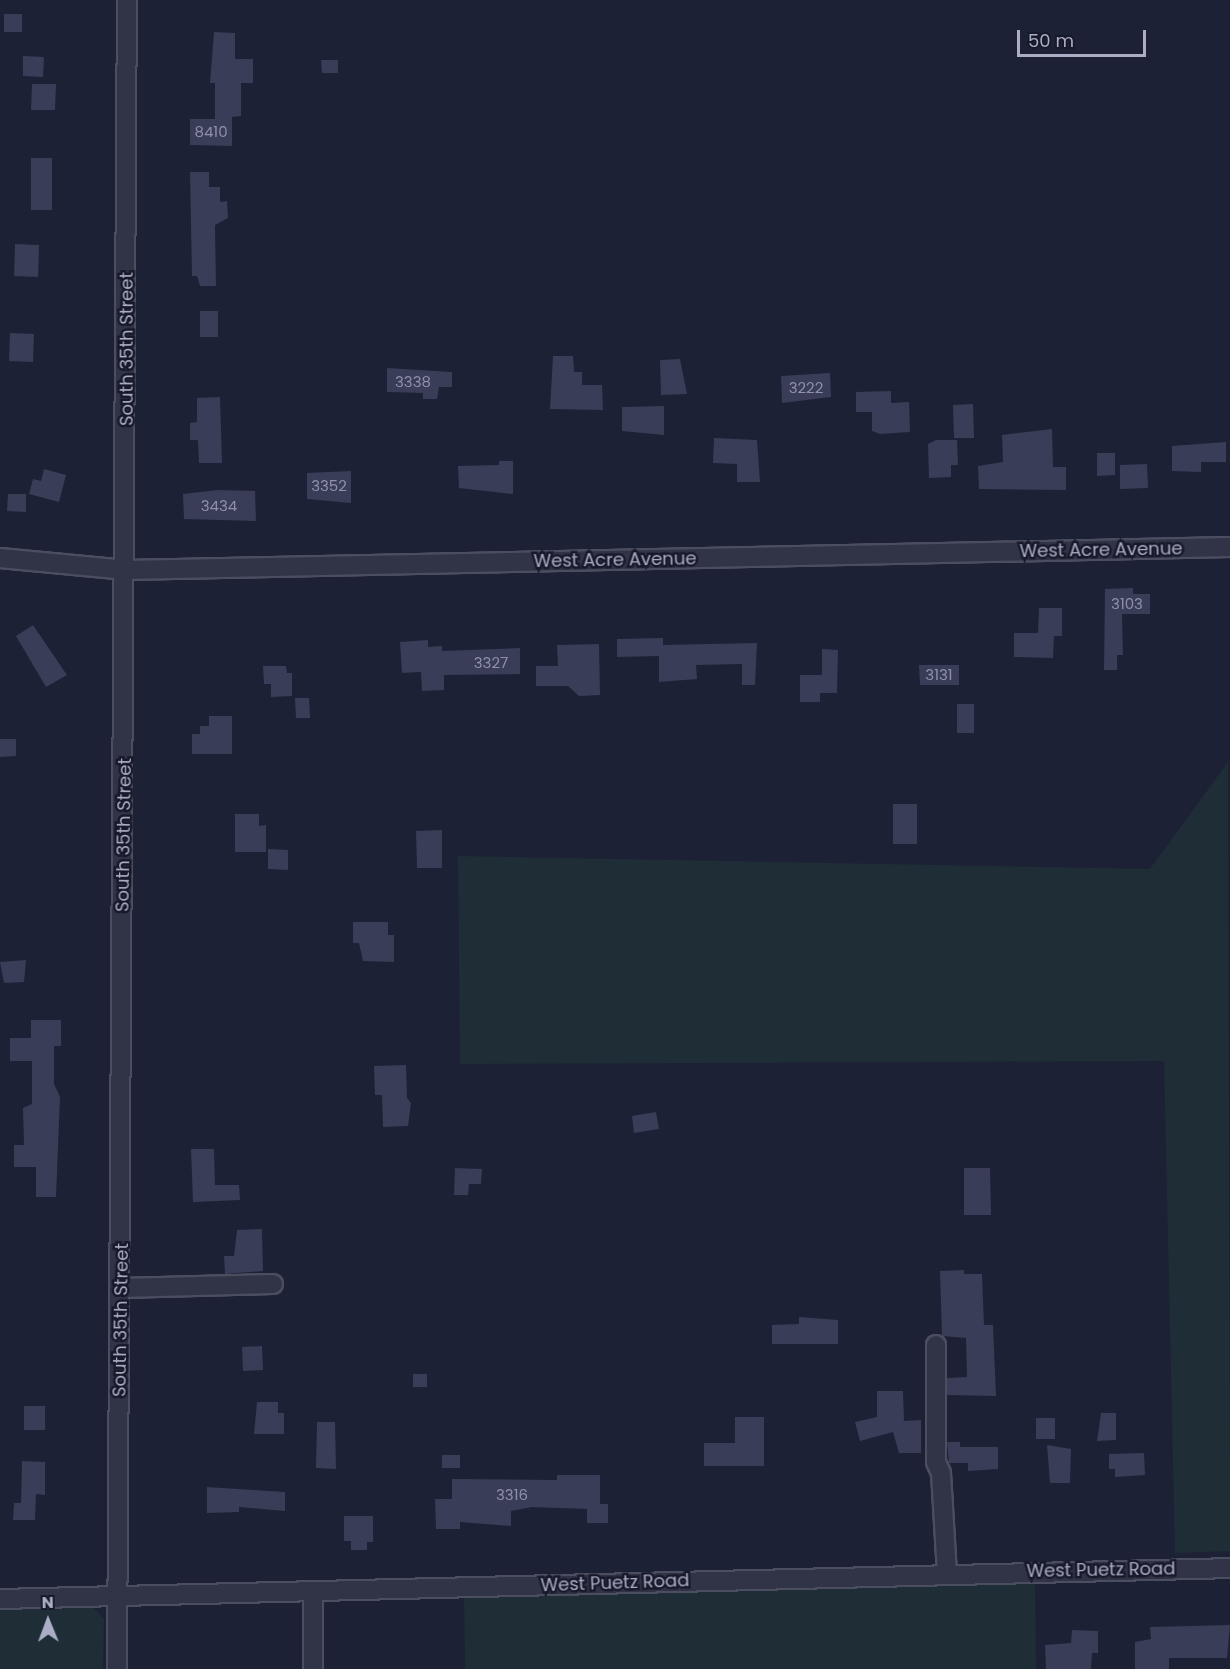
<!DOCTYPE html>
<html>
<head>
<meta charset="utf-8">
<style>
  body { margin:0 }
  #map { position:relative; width:1230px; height:1669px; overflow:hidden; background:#1d2135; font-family:Poppins,sans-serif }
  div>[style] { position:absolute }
  .green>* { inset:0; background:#1f2d37 }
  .building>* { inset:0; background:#393d57 }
  .roads { filter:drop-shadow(2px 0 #4b4e61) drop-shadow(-2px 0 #4b4e61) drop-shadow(0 2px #4b4e61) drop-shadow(0 -2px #4b4e61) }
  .minor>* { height:18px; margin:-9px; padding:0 9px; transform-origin:9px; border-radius:9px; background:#313446 }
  span { translate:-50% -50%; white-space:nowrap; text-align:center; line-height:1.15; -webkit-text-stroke:5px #17192a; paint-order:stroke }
  .number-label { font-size:15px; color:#8e91a9 }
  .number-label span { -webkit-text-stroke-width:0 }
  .street-label { font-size:18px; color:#aaadc4 }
  .north { position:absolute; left:18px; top:1591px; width:60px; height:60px; -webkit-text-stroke:4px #17192a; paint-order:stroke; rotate:359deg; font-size:16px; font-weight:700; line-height:24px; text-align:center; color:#aaadc4 }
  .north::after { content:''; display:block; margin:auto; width:21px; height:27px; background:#aaadc4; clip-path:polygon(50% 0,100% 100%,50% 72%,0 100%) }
  .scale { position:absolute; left:1017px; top:30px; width:129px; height:27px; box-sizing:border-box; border:3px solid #aaadc4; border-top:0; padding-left:8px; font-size:18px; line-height:21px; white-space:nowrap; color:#aaadc4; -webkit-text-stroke:4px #17192a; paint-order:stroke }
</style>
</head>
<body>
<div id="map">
  <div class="green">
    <div style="clip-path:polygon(1228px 762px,1230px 1551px,1175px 1553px,1164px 1061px,460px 1064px,458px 856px,1150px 869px)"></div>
    <div style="clip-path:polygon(1035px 1578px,1036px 1669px,465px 1669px,464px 1594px)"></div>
    <div style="clip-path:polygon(0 1604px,90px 1604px,104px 1619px,103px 1669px,0 1669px)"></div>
  </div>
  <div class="building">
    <div style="clip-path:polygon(4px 14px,22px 14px,22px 32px,4px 32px)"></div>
    <div style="clip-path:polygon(214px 32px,235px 33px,235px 59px,253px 59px,253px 83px,241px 83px,241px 116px,232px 117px,232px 146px,190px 145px,190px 119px,215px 119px,215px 83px,210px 83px)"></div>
    <div style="clip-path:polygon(23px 56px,44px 57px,43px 77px,23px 76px)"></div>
    <div style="clip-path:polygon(321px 60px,338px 60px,338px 73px,322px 73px)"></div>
    <div style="clip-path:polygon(32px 84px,56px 84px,55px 110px,31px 110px)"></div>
    <div style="clip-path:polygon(31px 158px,52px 158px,52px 210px,31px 210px)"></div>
    <div style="clip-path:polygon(190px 172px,209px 172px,209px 187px,220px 187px,220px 202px,227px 201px,228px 218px,215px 225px,216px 286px,200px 286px,197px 276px,192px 276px)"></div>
    <div style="clip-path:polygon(15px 244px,39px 245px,38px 277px,14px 276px)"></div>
    <div style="clip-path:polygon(200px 311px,218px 311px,218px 337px,200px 337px)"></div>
    <div style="clip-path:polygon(10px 333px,34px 334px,33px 362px,9px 361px)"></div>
    <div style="clip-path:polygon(553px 356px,573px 356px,574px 372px,582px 372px,582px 385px,602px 385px,603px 410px,550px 409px)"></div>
    <div style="clip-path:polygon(680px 359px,687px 394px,661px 395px,660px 360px)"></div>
    <div style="clip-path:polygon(387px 368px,452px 372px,452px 387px,439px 387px,437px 399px,423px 399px,423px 393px,387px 392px)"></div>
    <div style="clip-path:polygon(830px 373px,831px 397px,782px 403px,781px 376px)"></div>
    <div style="clip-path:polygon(891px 391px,891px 403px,909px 402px,910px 432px,880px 434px,872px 431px,872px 412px,856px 412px,856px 392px)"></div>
    <div style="clip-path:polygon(220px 397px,222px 463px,199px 463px,198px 440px,190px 440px,190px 423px,197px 422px,197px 398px)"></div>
    <div style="clip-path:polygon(973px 404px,974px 438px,954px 438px,953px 405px)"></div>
    <div style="clip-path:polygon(664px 406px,664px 435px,622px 431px,622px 407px)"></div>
    <div style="clip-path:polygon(1052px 429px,1053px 467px,1066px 467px,1066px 490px,979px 489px,978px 466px,1003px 462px,1002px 435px)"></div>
    <div style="clip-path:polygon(714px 438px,757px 440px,760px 482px,737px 482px,737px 464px,713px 463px)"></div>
    <div style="clip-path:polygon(936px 440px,957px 440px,958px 465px,951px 465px,951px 477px,929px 478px,928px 444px)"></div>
    <div style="clip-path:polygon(1226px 442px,1226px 462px,1201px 462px,1201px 472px,1172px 471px,1172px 446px)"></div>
    <div style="clip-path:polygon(1097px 453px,1115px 453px,1115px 475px,1097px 476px)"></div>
    <div style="clip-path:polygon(499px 461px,513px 461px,513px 494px,459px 488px,458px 466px,499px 465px)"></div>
    <div style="clip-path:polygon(1147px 464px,1148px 488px,1120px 489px,1120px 465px)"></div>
    <div style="clip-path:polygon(44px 469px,66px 475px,59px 502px,29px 494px,33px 479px,41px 481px)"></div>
    <div style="clip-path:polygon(351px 471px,351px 503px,307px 499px,307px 473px)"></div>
    <div style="clip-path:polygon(218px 490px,255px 491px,256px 521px,184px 519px,183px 494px)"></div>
    <div style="clip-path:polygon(8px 494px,26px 494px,26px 512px,7px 511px)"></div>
    <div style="clip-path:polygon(1133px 588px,1133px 594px,1150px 594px,1150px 614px,1122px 614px,1123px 655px,1117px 655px,1117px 670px,1104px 670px,1105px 589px)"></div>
    <div style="clip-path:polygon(1039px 608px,1062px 608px,1062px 636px,1054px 636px,1053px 658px,1014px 657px,1014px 633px,1038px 633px)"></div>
    <div style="clip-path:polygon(33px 625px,67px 675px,46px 687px,16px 636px)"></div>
    <div style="clip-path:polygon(663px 638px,663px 645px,757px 643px,755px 685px,742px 685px,742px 664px,696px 665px,697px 679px,659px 682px,659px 656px,617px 657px,617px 639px)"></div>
    <div style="clip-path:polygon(428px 640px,428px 647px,442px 646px,442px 651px,520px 648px,520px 674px,444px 675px,444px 690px,422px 691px,421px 672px,402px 673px,400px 642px)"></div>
    <div style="clip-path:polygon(599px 644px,600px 695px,579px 696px,568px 686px,536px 686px,536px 666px,558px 666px,557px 645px)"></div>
    <div style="clip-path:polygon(822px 649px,838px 650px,837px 693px,820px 693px,820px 702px,800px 702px,800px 675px,822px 675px)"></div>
    <div style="clip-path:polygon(919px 665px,959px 665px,959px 685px,920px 685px)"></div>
    <div style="clip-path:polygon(263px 666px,286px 666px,287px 673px,292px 673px,292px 696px,271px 697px,271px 684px,264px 684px)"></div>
    <div style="clip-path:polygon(295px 698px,309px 698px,310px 718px,296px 718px)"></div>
    <div style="clip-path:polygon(957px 704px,974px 704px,974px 733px,957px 733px)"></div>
    <div style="clip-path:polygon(209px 716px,232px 716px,232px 754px,192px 754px,192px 734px,200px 734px,200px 726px,209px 726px)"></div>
    <div style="clip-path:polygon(0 739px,16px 739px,16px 756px,0 757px)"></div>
    <div style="clip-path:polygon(893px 804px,917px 804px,917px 844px,893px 844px)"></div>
    <div style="clip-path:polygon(235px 814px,259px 814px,259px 826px,266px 825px,266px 852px,235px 852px)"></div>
    <div style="clip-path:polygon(442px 830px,442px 868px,417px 868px,416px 831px)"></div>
    <div style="clip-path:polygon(268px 849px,288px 850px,288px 870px,268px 869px)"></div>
    <div style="clip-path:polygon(353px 922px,388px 922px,388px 935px,394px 935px,394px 962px,363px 961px,359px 943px,353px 943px)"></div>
    <div style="clip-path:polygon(26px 960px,24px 982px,4px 983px,0 962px)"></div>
    <div style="clip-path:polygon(31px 1020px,61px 1020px,61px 1046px,54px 1046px,54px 1084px,60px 1097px,56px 1197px,36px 1197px,36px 1167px,14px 1167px,14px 1145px,24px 1145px,23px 1108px,32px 1104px,32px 1061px,10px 1061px,10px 1038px,31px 1038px)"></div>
    <div style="clip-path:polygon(406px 1065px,407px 1098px,411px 1103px,408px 1126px,383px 1127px,382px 1095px,375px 1095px,374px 1066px)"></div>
    <div style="clip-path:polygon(656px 1112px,659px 1129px,634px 1133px,632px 1116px)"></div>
    <div style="clip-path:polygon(191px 1149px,214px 1149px,215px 1185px,239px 1185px,240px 1200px,193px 1202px)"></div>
    <div style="clip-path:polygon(455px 1168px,482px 1169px,481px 1184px,469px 1184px,468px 1195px,454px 1195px)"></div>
    <div style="clip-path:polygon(964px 1168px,990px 1168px,991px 1215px,964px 1215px)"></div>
    <div style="clip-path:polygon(262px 1229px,263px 1271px,225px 1274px,224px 1256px,234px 1256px,237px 1230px)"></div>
    <div style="clip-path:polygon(964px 1270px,964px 1274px,982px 1274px,984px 1325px,993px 1325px,996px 1396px,947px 1395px,947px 1378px,967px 1377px,966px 1338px,942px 1336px,940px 1271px)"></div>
    <div style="clip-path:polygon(799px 1317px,838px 1320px,838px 1344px,772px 1344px,772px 1325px,799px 1324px)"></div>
    <div style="clip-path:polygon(262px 1346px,263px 1370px,243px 1371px,242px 1347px)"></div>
    <div style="clip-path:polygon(413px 1374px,427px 1374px,427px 1387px,413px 1387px)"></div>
    <div style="clip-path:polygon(877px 1391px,903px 1391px,904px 1421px,921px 1420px,921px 1453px,899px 1453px,893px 1432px,860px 1441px,855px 1422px,877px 1417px)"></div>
    <div style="clip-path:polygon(257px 1402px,278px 1402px,278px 1413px,284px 1413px,284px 1434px,254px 1434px)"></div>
    <div style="clip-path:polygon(24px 1406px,45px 1406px,45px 1430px,24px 1430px)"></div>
    <div style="clip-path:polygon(1101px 1413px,1116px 1413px,1116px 1440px,1097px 1441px)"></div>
    <div style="clip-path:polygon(735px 1417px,764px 1417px,764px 1466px,704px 1466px,704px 1443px,735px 1443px)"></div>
    <div style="clip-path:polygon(1036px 1418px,1055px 1418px,1055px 1439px,1036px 1439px)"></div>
    <div style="clip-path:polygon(317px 1422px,335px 1422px,336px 1469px,316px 1468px)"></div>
    <div style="clip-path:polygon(947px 1442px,960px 1442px,960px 1447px,998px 1447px,998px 1469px,968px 1471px,968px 1463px,949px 1463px)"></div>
    <div style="clip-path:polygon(1047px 1445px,1071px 1449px,1070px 1483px,1050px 1483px)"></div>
    <div style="clip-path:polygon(1144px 1453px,1145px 1475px,1115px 1477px,1115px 1469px,1109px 1469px,1109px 1454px)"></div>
    <div style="clip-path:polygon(442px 1455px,460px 1455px,460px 1468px,442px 1468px)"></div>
    <div style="clip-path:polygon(22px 1461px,45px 1462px,45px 1495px,36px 1494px,35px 1520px,13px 1520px,14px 1503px,21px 1503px)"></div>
    <div style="clip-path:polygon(557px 1475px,600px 1475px,600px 1504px,608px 1504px,608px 1523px,587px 1523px,587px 1509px,532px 1507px,511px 1511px,511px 1526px,460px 1522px,460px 1529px,436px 1529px,435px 1499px,452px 1499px,452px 1479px,557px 1480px)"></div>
    <div style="clip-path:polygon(207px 1487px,285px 1492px,285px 1511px,239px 1507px,239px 1512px,207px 1513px)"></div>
    <div style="clip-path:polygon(344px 1516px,373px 1516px,373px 1542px,367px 1542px,367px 1550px,351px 1550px,351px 1541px,344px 1541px)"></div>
    <div style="clip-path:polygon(1230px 1625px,1227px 1658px,1169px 1658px,1169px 1669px,1135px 1669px,1135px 1642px,1151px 1639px,1150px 1627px)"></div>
    <div style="clip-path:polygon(1072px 1630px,1098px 1631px,1098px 1653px,1092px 1653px,1091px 1669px,1046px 1669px,1045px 1645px,1071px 1643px)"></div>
  </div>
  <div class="roads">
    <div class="minor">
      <div style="left:0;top:558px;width:127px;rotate:5.4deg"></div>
      <div style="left:126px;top:570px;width:1104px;rotate:-1.19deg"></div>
      <div style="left:121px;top:1288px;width:152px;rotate:-1.5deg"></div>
      <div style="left:936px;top:1345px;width:117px;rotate:90deg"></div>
      <div style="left:936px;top:1462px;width:12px;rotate:66deg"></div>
      <div style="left:941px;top:1473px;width:101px;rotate:86.6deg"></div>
      <div style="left:0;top:1599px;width:1230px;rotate:-1.44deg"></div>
      <div style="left:117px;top:1669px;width:1669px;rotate:-89.66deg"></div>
      <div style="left:313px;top:1669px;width:76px;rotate:-90deg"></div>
    </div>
  </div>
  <div class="number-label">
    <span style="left:211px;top:132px">8410</span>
    <span style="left:413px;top:382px">3338</span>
    <span style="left:806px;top:388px">3222</span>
    <span style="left:329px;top:486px">3352</span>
    <span style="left:219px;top:506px">3434</span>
    <span style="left:1127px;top:604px">3103</span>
    <span style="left:491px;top:663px">3327</span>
    <span style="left:939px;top:675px">3131</span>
    <span style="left:512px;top:1495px">3316</span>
  </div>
  <div class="street-label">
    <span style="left:127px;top:349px;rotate:-90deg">South 35th Street</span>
    <span style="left:1101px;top:550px;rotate:-1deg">West Acre Avenue</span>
    <span style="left:615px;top:560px;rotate:-1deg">West Acre Avenue</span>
    <span style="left:124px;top:835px;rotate:-89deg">South 35th Street</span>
    <span style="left:121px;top:1320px;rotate:-89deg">South 35th Street</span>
    <span style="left:1101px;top:1570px;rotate:-1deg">West Puetz Road</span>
    <span style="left:615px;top:1583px;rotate:-2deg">West Puetz Road</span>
  </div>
  <div class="north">N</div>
  <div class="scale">50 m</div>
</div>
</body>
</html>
